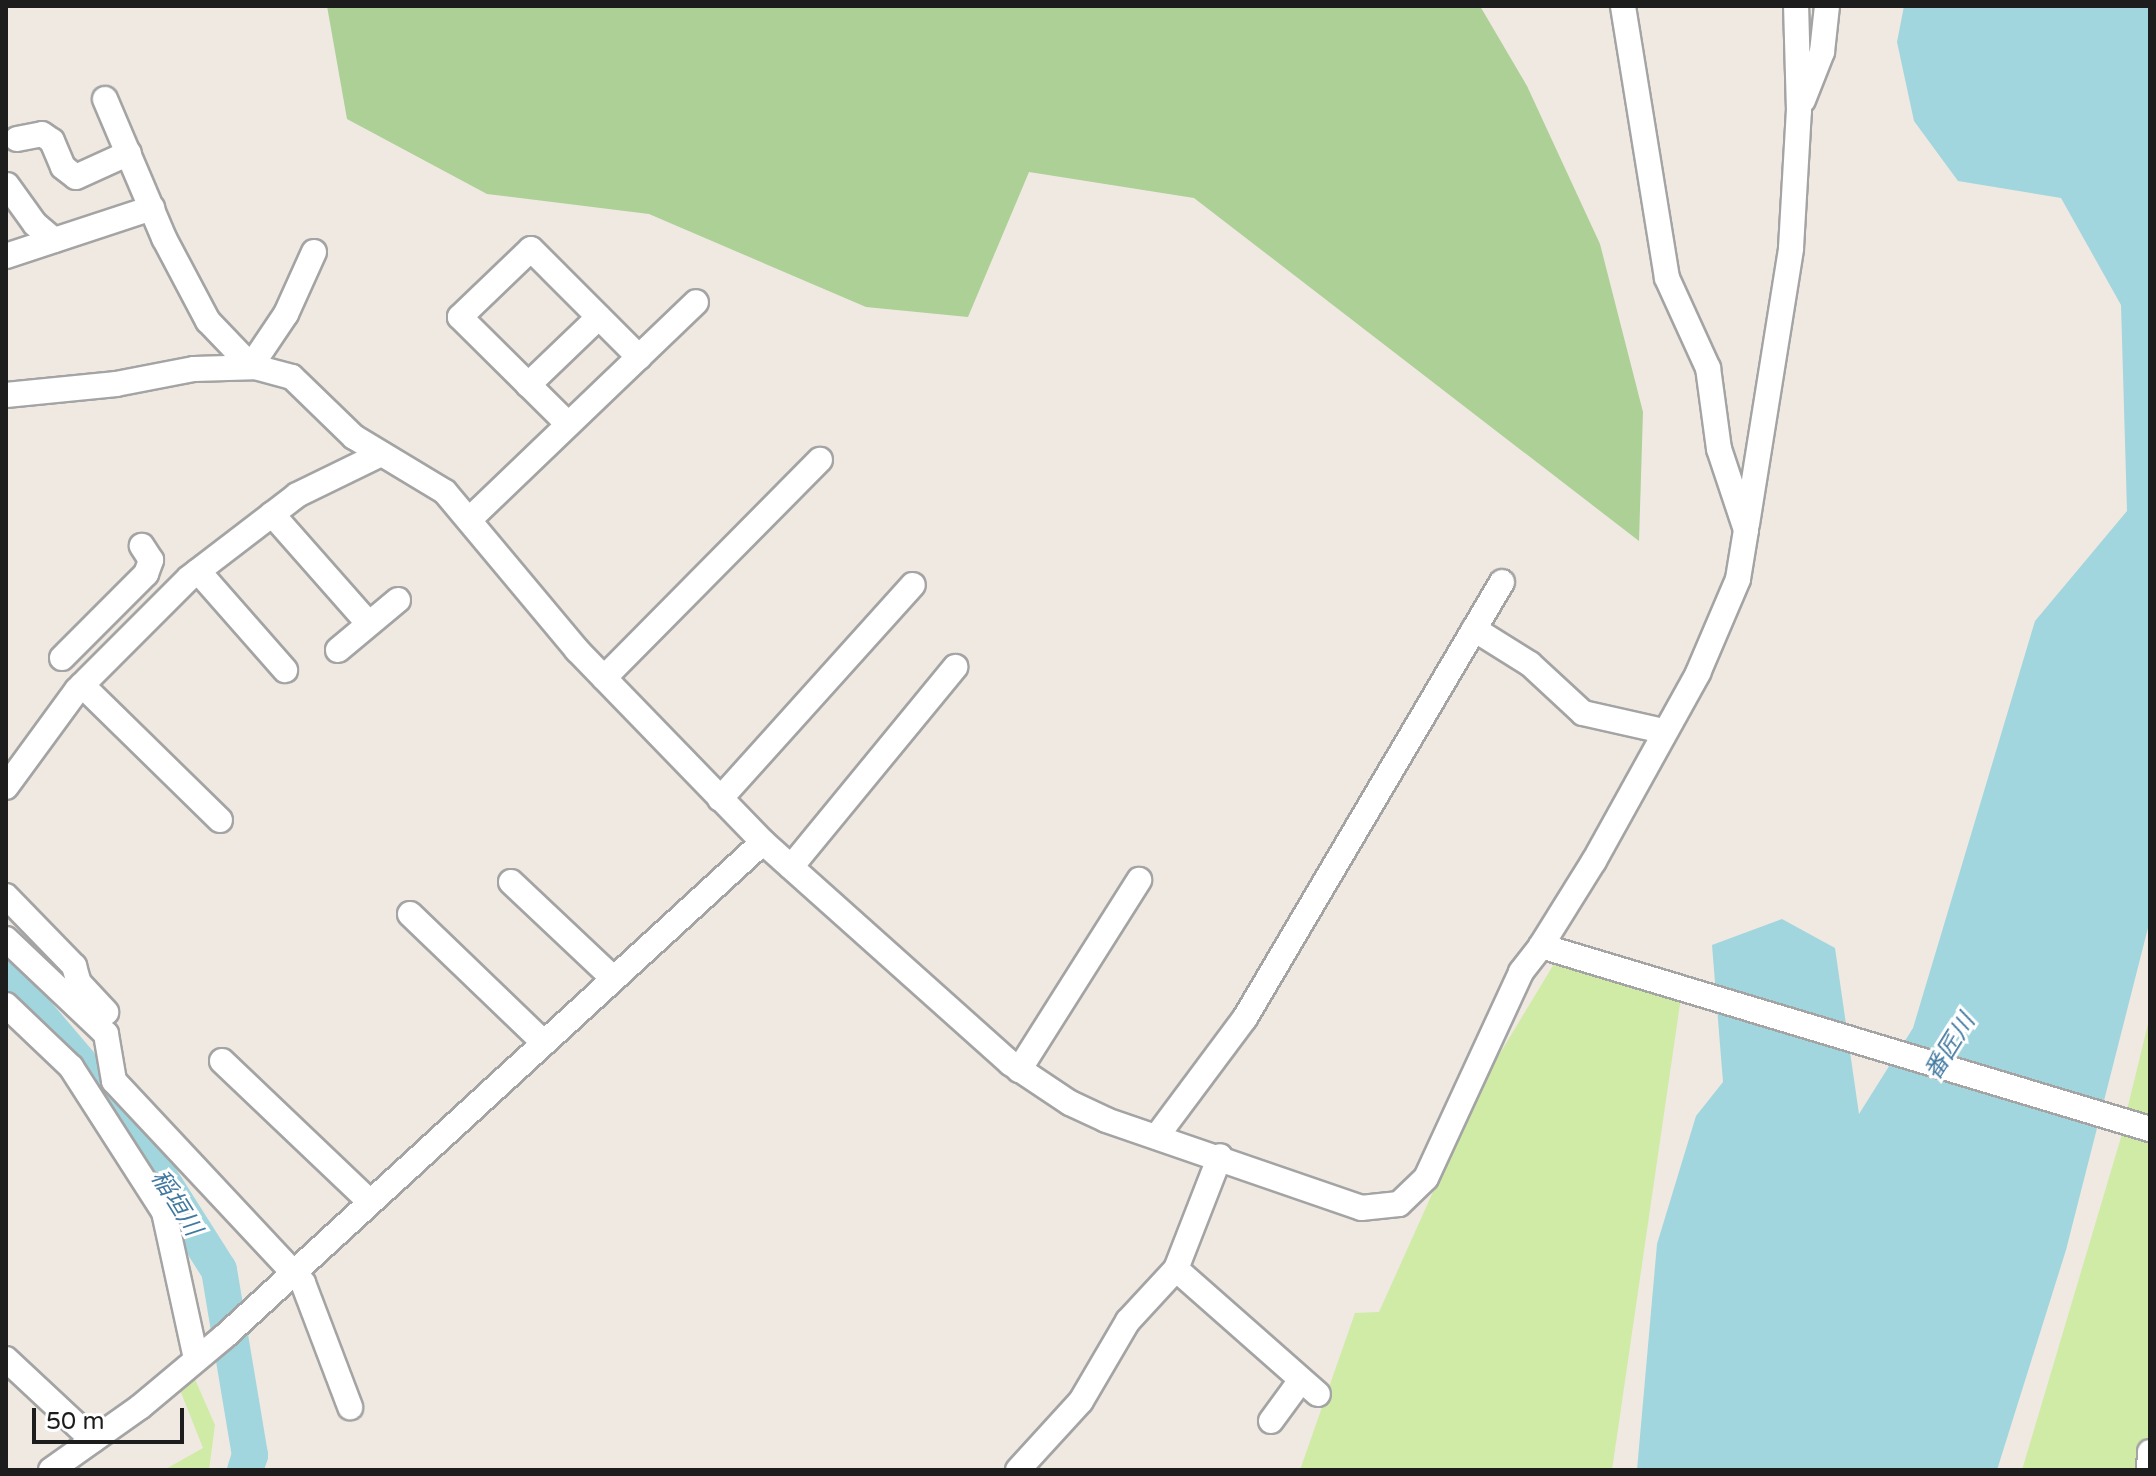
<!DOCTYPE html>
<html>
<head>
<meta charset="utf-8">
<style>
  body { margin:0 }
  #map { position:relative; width:2156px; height:1476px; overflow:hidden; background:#efe9e2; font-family:"Varela Round","Noto Sans JP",sans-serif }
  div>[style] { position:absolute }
  .grass>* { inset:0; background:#cfeba6 }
  .forest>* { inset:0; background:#acd095 }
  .water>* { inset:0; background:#a1d6de }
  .river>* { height:36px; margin:-18px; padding:0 18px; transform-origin:18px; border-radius:18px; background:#a1d6de }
  .roads { filter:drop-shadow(2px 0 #a4a4a4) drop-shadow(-2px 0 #a4a4a4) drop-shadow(0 2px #a4a4a4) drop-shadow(0 -2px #a4a4a4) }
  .minor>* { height:24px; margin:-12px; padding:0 12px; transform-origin:12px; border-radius:12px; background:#fff }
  span { translate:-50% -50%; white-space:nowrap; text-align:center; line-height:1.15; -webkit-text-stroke:6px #fff; paint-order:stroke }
  .water-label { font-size:24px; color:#4179a0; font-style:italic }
  .frame { position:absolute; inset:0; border:8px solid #1d1d1d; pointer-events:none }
  .scale { position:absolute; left:32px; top:1408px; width:152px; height:36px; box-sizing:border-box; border:4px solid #1d1d1d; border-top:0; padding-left:10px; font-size:24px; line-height:28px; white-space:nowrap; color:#1d1d1d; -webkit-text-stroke:6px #fff; paint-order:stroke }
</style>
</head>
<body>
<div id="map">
  <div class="grass">
    <div style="clip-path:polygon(1557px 959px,1681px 997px,1612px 1470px,1300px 1470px,1355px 1313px,1379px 1312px,1482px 1083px)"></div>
    <div style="clip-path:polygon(2150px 1016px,2150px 1122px,2126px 1114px)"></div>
    <div style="clip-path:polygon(2122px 1134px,2150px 1140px,2150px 1470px,2022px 1470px)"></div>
    <div style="clip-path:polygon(194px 1377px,215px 1425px,209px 1470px,164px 1470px,203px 1448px,180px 1390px)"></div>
  </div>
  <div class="forest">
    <div style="clip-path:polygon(327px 6px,1480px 6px,1527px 86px,1600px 244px,1643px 412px,1639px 541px,1194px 198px,1029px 172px,968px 317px,866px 307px,649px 214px,487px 194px,347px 119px)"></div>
  </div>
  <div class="water">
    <div style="clip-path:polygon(1904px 6px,2150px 6px,2150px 920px,2066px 1250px,1997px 1470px,1637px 1470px,1657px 1244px,1696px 1116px,1723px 1082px,1712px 945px,1782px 919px,1835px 948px,1859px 1114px,1913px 1028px,2035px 621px,2127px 511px,2121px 305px,2061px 198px,1958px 181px,1914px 121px,1897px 42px)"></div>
  </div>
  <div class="river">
    <div style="left:6px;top:977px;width:162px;rotate:49.5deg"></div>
    <div style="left:111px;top:1100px;width:201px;rotate:57.6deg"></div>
    <div style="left:219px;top:1270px;width:188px;rotate:80.5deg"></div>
    <div style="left:250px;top:1455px;width:16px;rotate:108deg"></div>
  </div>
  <div class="roads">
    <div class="minor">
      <div style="left:105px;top:99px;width:151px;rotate:67deg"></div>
      <div style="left:164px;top:238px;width:94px;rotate:62.1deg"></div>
      <div style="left:208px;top:321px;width:62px;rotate:46.3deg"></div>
      <div style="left:251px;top:366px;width:42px;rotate:15deg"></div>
      <div style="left:292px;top:377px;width:86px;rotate:44.1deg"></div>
      <div style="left:354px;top:437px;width:106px;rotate:31.1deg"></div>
      <div style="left:445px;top:492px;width:206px;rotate:50.1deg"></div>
      <div style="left:577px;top:650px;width:267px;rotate:45.9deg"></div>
      <div style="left:763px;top:842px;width:331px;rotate:41.8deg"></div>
      <div style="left:1010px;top:1063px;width:72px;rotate:33.7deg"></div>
      <div style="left:1070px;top:1103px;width:40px;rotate:25deg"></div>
      <div style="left:1106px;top:1120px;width:270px;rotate:19deg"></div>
      <div style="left:1361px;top:1208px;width:38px;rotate:-6deg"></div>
      <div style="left:1399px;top:1204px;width:37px;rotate:-44deg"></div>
      <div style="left:1426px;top:1178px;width:227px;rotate:-65.2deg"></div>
      <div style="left:1521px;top:972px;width:33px;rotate:-52deg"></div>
      <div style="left:1541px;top:946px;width:636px;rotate:16.73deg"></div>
      <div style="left:1803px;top:100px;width:52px;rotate:-68.4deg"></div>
      <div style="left:1822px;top:52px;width:46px;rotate:-83.8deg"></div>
      <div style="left:17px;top:139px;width:25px;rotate:-11deg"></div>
      <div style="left:42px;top:134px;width:12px;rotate:35deg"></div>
      <div style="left:52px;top:141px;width:28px;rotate:67deg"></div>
      <div style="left:63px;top:167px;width:16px;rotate:38deg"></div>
      <div style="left:76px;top:177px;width:58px;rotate:-24.4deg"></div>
      <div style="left:7px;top:185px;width:48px;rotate:54.3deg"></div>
      <div style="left:35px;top:224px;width:25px;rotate:40deg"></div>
      <div style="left:6px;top:256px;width:154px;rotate:-18.2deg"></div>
      <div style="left:251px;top:366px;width:63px;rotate:-56.1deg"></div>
      <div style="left:286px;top:314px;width:68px;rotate:-65.7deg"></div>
      <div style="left:528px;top:385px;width:98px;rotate:-43.8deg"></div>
      <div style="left:6px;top:395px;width:111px;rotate:-5.7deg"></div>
      <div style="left:116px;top:384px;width:79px;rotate:-10.9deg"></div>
      <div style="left:194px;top:369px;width:67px;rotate:-1.7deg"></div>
      <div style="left:568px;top:424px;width:152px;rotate:-135.3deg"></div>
      <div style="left:460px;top:317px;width:98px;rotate:-43.8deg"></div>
      <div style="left:531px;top:249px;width:153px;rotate:45deg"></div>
      <div style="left:272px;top:514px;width:145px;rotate:48.6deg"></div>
      <div style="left:470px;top:519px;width:313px;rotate:-43.8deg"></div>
      <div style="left:1747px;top:524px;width:279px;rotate:-80.9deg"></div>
      <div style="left:1791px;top:248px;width:137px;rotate:-86.7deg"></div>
      <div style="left:1799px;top:111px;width:105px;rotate:-91.6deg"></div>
      <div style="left:198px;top:571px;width:132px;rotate:48.7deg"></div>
      <div style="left:1474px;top:629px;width:66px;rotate:32deg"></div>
      <div style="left:1530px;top:664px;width:72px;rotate:42.8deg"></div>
      <div style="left:1583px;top:713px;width:82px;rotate:12.7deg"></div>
      <div style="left:338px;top:650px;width:78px;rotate:-39.8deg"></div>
      <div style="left:62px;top:658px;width:119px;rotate:-45deg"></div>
      <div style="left:146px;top:574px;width:15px;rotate:-70deg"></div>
      <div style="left:151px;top:560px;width:17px;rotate:-123deg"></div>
      <div style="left:604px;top:678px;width:307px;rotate:-45.3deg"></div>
      <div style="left:82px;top:685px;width:193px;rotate:44.4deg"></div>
      <div style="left:6px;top:787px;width:120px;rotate:-53.8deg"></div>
      <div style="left:77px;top:690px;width:158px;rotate:-45deg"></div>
      <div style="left:189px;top:578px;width:136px;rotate:-37.5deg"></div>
      <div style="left:297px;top:495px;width:93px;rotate:-26deg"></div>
      <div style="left:720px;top:799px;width:288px;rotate:-48deg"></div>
      <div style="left:791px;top:867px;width:259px;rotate:-50.6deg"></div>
      <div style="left:511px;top:882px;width:141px;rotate:43.3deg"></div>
      <div style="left:6px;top:896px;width:98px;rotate:45.8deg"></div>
      <div style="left:74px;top:966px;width:18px;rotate:74deg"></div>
      <div style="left:79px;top:983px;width:40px;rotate:47deg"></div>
      <div style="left:410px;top:914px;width:186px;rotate:43.9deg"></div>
      <div style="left:6px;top:939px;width:138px;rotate:43.5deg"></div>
      <div style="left:106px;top:1034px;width:48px;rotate:80.3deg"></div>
      <div style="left:114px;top:1081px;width:277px;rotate:46.9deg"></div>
      <div style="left:303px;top:1283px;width:133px;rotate:69.2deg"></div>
      <div style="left:1541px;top:946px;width:100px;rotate:-58.1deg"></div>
      <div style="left:1594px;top:861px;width:215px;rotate:-61deg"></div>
      <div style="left:1698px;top:673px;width:102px;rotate:-66.9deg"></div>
      <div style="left:1738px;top:579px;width:50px;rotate:-80.7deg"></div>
      <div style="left:1746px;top:530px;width:85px;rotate:-108.4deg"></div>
      <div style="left:1719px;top:449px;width:82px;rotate:-97.7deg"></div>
      <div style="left:1708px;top:368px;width:99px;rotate:-114.5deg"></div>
      <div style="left:1667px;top:278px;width:276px;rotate:-99.2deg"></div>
      <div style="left:6px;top:1005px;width:90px;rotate:43.6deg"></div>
      <div style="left:71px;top:1067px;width:172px;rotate:57.3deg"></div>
      <div style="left:164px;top:1212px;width:150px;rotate:77.7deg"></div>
      <div style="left:222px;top:1061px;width:204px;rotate:43.6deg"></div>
      <div style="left:1019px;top:1070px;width:225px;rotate:-57.7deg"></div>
      <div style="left:1157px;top:1136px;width:147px;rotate:-53.3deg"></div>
      <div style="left:1245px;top:1018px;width:506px;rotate:-59.48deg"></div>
      <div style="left:1176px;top:1269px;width:189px;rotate:41.4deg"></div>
      <div style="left:6px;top:1359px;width:119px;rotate:43deg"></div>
      <div style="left:1271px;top:1421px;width:51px;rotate:-53.8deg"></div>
      <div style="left:51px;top:1470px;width:109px;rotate:-35.3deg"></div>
      <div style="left:140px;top:1407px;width:111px;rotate:-39.9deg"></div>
      <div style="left:225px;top:1336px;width:730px;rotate:-42.56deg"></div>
      <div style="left:1018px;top:1470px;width:93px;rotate:-47.6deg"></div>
      <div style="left:1081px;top:1401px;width:93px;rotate:-59.6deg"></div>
      <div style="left:1128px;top:1321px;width:71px;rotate:-47.3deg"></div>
      <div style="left:1176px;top:1269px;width:121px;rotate:-68.7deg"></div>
      <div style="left:2149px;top:1470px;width:18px;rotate:-87deg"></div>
    </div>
  </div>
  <div class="water-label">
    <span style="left:1950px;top:1047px;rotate:-58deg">番匠川</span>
    <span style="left:176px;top:1203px;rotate:58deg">稲垣川</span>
  </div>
  <div class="frame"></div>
  <div class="scale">50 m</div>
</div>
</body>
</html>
